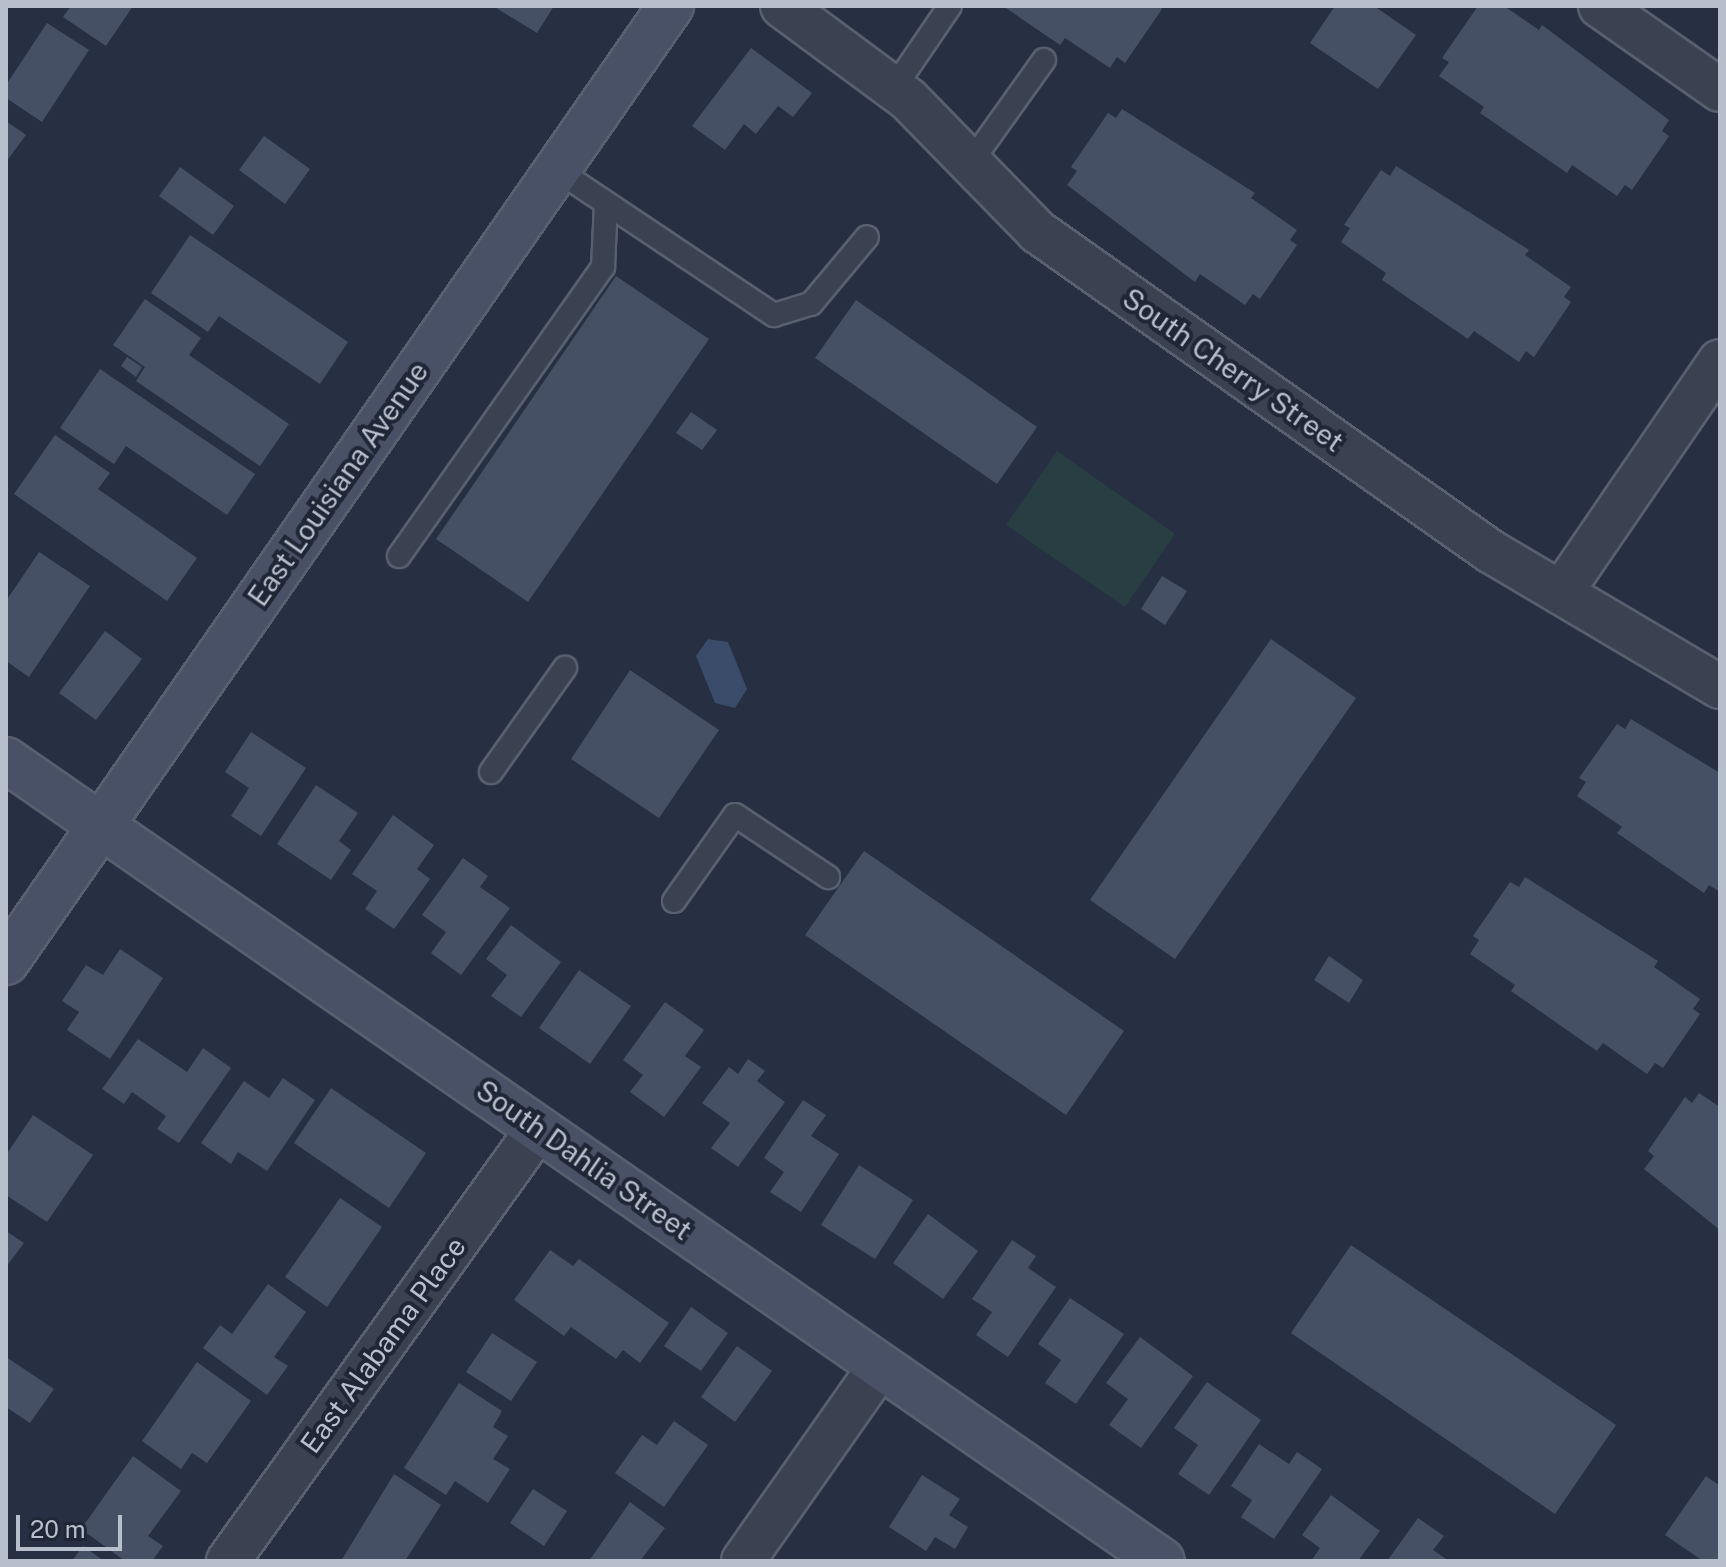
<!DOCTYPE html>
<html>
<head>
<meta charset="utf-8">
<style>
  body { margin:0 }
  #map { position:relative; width:1726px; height:1567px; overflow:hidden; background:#263042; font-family:"Public Sans",sans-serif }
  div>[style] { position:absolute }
  .green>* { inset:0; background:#283e43 }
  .water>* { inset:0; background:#3b4c6b }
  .building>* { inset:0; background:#455064 }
  .roads { filter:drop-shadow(2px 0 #58606f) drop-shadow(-2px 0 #58606f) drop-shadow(0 2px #58606f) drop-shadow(0 -2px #58606f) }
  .lane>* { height:22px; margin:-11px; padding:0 11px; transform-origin:11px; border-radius:11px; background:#3a4252 }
  .street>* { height:42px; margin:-21px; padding:0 21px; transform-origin:21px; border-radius:21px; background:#3a4252 }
  .secondary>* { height:44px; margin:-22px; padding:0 22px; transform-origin:22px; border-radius:22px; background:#485165 }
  span { translate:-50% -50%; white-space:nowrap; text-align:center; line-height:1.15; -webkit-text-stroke:8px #1f2737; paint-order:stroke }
  .street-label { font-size:28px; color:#b7becc }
  .frame { position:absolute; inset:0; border:8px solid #b7becc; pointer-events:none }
  .scale { position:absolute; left:16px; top:1515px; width:106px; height:36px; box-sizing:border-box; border:4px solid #b7becc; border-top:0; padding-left:10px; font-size:24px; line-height:28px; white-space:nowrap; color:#b7becc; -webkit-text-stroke:6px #1f2737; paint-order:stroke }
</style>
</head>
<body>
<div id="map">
  <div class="green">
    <div style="clip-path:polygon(1057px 451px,1175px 534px,1125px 607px,1006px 525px)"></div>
  </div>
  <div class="water">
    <div style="clip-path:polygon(708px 639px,728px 642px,747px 689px,735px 708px,715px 703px,696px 656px)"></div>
  </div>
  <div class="building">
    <div style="clip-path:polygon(71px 6px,133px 6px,106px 46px,63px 17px)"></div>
    <div style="clip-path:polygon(493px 6px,554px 6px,537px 33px)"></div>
    <div style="clip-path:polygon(1003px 6px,1159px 6px,1162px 9px,1125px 63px,1117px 57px,1110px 68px,1065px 38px,1060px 45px)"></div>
    <div style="clip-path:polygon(1335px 6px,1374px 6px,1416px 35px,1378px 89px,1310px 43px)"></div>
    <div style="clip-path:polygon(1478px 6px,1504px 6px,1539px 30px,1542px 25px,1669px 120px,1662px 131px,1669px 136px,1632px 190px,1625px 185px,1617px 196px,1572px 165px,1567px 173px,1480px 113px,1484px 107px,1439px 76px,1449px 62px,1442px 58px)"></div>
    <div style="clip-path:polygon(47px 23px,89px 50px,42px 122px,6px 98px,6px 85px)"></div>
    <div style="clip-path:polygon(751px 48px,812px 93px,793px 117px,778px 106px,756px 134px,744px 124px,725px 150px,692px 126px)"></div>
    <div style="clip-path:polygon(1122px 109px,1255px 193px,1251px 198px,1297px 230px,1290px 240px,1297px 245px,1260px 299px,1253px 294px,1245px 305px,1200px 274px,1195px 282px,1067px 185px,1077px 171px,1071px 167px,1108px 113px,1116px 118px)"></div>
    <div style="clip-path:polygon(6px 121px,26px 135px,6px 162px)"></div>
    <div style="clip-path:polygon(264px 136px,310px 169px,285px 204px,239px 170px)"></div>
    <div style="clip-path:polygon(1396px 166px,1529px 250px,1525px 255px,1571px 287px,1564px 297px,1571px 302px,1534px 357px,1526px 351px,1519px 362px,1474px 331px,1468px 339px,1382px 280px,1386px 273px,1341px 242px,1350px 228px,1344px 225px,1381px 170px,1390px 176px)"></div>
    <div style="clip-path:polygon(180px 167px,234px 206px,213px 235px,159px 196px)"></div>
    <div style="clip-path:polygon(190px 235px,348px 342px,320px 384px,219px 316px,208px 332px,151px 293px)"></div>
    <div style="clip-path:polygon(616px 276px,709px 339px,528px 602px,436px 539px)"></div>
    <div style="clip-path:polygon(145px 299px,201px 338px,189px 355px,289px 424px,260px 466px,136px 381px,145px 367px,113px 345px)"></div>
    <div style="clip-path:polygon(856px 300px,1037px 427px,997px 484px,815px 358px)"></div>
    <div style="clip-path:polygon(127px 357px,142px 367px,136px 377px,121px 366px)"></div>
    <div style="clip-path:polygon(100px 369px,255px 474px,227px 515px,126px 446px,114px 464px,60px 428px)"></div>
    <div style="clip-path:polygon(691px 412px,717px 430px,702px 450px,676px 433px)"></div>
    <div style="clip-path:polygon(55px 435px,110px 473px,98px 489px,197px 558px,167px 601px,14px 494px)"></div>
    <div style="clip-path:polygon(39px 552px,90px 586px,29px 677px,6px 661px,6px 601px)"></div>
    <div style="clip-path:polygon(1162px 576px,1187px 591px,1165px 625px,1141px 609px)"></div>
    <div style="clip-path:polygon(105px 631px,142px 659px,96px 720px,59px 693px)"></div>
    <div style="clip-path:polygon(1271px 639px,1356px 698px,1175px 959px,1090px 900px)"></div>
    <div style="clip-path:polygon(630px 670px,719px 730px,659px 818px,571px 759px)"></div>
    <div style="clip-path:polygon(1631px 719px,1720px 773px,1720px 892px,1709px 885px,1704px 893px,1617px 833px,1622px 827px,1577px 796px,1586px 782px,1579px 778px,1617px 724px,1625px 729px)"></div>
    <div style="clip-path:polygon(251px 732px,306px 768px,261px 836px,231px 816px,249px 788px,225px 772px)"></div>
    <div style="clip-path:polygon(316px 785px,358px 813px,339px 841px,351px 850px,331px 880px,277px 844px)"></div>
    <div style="clip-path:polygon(393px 815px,434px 845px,417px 869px,430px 879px,394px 929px,365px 909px,377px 891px,352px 874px)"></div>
    <div style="clip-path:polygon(864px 851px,1124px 1031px,1066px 1115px,805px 935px)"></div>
    <div style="clip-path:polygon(463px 858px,488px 876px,480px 887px,510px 908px,461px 975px,431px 953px,446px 932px,422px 915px)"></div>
    <div style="clip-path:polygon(1525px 877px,1658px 961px,1654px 967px,1700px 999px,1693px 1009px,1700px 1014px,1663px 1068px,1655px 1063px,1647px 1074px,1603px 1043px,1597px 1051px,1511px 991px,1515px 985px,1470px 954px,1479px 940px,1473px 936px,1510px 882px,1519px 887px)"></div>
    <div style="clip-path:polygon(511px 925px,561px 962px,521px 1017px,491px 996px,507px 975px,486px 959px)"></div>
    <div style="clip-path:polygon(120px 949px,163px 978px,110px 1059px,67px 1030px,79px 1012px,62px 1001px,86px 965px,103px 975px)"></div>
    <div style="clip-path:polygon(1329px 956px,1363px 980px,1349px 1003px,1314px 980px)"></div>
    <div style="clip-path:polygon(579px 970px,631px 1006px,590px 1064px,539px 1028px)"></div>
    <div style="clip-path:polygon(665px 1002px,704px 1030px,685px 1056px,701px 1067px,664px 1117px,630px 1092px,643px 1075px,623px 1060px)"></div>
    <div style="clip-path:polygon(138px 1039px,187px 1072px,203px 1048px,231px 1068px,179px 1143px,157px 1129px,166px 1116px,132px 1092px,124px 1104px,102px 1089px)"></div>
    <div style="clip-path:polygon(748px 1059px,765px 1071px,757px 1081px,785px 1102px,738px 1167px,711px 1148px,730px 1123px,702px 1103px,729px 1067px,738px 1074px)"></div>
    <div style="clip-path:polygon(283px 1078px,315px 1100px,267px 1171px,238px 1152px,231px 1164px,201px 1143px,244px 1081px,269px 1098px)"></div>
    <div style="clip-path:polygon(331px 1088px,426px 1153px,389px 1208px,294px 1143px)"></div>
    <div style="clip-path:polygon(1699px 1093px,1720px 1107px,1720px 1230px,1644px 1169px,1654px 1156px,1648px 1151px,1685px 1097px,1692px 1103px)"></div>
    <div style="clip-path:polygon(803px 1100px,826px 1115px,811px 1136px,839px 1154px,801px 1212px,770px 1192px,784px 1172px,764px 1158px)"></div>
    <div style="clip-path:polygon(33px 1115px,93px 1155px,47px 1222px,6px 1195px,6px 1155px)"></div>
    <div style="clip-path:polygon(859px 1165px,913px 1200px,875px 1259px,821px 1225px)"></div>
    <div style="clip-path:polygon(340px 1198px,382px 1227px,327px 1307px,285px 1277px)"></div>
    <div style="clip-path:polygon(928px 1214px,978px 1251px,943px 1299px,893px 1263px)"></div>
    <div style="clip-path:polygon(6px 1231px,24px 1243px,6px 1267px)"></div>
    <div style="clip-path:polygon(1012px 1240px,1036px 1256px,1028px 1268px,1056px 1287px,1008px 1357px,976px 1335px,992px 1312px,972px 1299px)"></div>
    <div style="clip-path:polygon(1351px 1245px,1616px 1425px,1555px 1514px,1291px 1333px)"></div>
    <div style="clip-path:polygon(550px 1250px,573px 1266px,579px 1259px,669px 1323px,640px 1363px,623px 1350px,616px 1359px,571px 1327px,564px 1336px,514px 1300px)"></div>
    <div style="clip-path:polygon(268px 1284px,306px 1312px,274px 1357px,288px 1366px,267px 1395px,203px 1348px,220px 1325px,232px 1334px)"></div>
    <div style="clip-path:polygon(1070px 1298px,1124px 1334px,1076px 1404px,1045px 1383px,1061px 1360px,1038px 1344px)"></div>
    <div style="clip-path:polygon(691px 1307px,728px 1333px,701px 1371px,664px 1346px)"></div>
    <div style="clip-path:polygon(492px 1333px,537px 1362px,511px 1401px,466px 1372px)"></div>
    <div style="clip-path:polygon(1140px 1337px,1193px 1376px,1141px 1448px,1109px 1425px,1128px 1399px,1106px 1383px)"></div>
    <div style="clip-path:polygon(737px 1346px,772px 1371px,735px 1422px,701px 1397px)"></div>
    <div style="clip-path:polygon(6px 1357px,54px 1389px,30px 1423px,6px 1407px)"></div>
    <div style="clip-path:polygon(197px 1362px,251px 1401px,207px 1463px,192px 1453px,181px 1469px,142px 1441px)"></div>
    <div style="clip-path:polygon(1207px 1382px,1261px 1420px,1209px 1495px,1178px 1474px,1198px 1445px,1174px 1428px)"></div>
    <div style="clip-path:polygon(459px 1383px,502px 1411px,493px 1427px,508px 1436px,493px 1459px,510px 1469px,488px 1503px,455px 1481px,446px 1495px,404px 1468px)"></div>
    <div style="clip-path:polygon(674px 1421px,708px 1445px,664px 1507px,615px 1473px,642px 1435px,657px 1445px)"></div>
    <div style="clip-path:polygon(1259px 1444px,1289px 1464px,1297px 1452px,1322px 1469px,1274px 1539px,1241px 1517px,1252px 1500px,1231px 1486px)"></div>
    <div style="clip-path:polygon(133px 1456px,181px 1491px,148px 1536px,163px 1546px,152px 1561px,125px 1561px,81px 1529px)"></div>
    <div style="clip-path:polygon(394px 1474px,441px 1505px,405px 1561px,341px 1561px)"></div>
    <div style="clip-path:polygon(922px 1475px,960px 1499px,949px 1515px,968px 1527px,955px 1549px,935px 1537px,926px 1551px,889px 1527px)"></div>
    <div style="clip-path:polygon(1706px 1476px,1720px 1486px,1720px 1561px,1703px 1561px,1665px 1535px)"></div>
    <div style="clip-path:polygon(533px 1489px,567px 1511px,544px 1546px,510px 1523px)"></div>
    <div style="clip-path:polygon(1331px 1495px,1380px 1531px,1358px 1561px,1311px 1561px,1320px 1548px,1302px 1535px)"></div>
    <div style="clip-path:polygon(630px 1502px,665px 1528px,640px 1561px,589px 1561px)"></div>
    <div style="clip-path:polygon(1418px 1518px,1444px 1536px,1433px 1550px,1449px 1561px,1387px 1561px)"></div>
    <div style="clip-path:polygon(83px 1546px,104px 1561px,72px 1561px)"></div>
  </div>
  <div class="roads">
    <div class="lane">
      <div style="left:894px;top:88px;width:99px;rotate:-55.7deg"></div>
      <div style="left:969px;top:165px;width:129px;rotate:-54.5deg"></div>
      <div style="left:557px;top:170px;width:261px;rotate:33.8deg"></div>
      <div style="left:774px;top:315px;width:39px;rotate:-17deg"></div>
      <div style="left:811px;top:304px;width:87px;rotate:-50.1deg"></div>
      <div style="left:399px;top:556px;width:354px;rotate:-54.8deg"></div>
      <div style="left:603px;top:267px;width:63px;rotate:-87.3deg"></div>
      <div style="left:491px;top:772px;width:128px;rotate:-54.6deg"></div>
      <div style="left:674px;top:901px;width:105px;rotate:-54.7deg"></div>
      <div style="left:735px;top:815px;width:112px;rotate:33.7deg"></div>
    </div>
    <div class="street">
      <div style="left:782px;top:6px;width:158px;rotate:36.5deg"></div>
      <div style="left:909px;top:100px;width:185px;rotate:45.7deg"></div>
      <div style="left:1038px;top:232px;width:553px;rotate:35.21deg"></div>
      <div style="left:1490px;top:551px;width:267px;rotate:30.6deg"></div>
      <div style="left:1600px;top:6px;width:146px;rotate:35deg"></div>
      <div style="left:1561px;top:593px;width:281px;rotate:-55.6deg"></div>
      <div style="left:228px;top:1561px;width:532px;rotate:-54.34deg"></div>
      <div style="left:743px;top:1561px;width:238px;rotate:-54.9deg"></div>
    </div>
    <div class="secondary">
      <div style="left:6px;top:760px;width:1406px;rotate:34.72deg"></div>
      <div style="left:6px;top:962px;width:1165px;rotate:-55.18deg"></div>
    </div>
  </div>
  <div class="street-label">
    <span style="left:1233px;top:370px;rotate:35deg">South Cherry Street</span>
    <span style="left:338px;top:484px;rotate:-55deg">East Louisiana Avenue</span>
    <span style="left:584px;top:1160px;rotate:35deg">South Dahlia Street</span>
    <span style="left:383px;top:1345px;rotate:-54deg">East Alabama Place</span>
  </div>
  <div class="frame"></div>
  <div class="scale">20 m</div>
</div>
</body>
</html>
